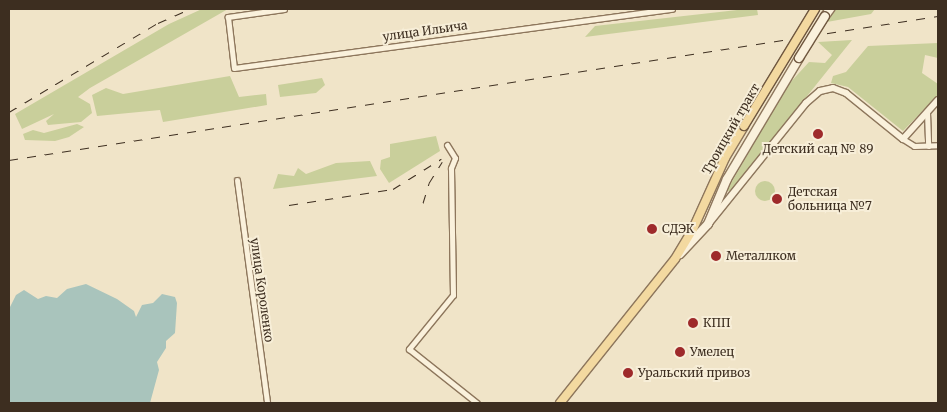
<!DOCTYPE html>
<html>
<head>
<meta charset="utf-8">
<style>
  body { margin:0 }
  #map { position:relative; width:947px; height:412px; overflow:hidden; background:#f0e4c8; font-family:Merriweather,serif }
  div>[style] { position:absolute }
  .green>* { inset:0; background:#c9cf9b }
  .round { border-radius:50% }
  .water>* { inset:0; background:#a9c4bc }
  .roads { filter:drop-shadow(1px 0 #8d765c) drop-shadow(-1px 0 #8d765c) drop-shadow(0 1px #8d765c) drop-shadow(0 -1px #8d765c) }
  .minor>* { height:5px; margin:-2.5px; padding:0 2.5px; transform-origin:2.5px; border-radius:2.5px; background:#faf1dc }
  .tertiary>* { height:6px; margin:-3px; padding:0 3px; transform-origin:3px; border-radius:3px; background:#faf1dc }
  .secondary>* { height:8px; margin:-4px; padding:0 4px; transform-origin:4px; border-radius:4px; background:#faf1dc }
  .primary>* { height:8px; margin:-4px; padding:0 4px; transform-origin:4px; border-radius:4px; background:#f3d9a0 }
  .rail>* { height:1px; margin-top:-0.5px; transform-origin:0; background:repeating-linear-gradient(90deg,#3d2e20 0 9px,transparent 0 18px) }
  .bridges { filter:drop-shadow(1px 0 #6f573f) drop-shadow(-1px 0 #6f573f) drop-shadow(0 1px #6f573f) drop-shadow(0 -1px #6f573f) }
  .secondary-bridge>* { height:8px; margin:-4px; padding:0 4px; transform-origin:4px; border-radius:4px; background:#faf1dc }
  .primary-bridge>* { height:8px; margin:-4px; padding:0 4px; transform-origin:4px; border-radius:4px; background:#f3d9a0 }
  .dots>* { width:14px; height:14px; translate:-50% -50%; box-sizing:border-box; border:2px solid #f7eed8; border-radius:50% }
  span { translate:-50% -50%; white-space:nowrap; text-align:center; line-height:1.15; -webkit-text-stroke:4px #f7eed8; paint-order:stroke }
  .street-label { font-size:12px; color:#3d2e20 }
  .poi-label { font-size:12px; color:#3d2e20 }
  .left { translate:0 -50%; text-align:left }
  .frame { position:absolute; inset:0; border:10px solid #3d2e20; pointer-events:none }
</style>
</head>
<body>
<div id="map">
  <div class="green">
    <div style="clip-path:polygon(202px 9px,228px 9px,90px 88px,78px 97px,90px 104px,92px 113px,81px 122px,48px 125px,46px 121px,54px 114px,22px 129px,15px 114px,169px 24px)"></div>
    <div style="clip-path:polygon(746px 9px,757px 9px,758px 15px,585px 37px,595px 26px)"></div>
    <div style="clip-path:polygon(834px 9px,875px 9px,871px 14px,827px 22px)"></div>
    <div style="clip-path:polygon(852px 40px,730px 192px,727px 190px,788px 85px,809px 62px,825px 63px,832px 55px,818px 42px)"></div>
    <div style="clip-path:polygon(938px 43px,938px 58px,925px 55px,922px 73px,938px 84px,938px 95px,903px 131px,848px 87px,831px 83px,833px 76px,846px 72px,868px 46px)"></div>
    <div style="clip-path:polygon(230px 76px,239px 97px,266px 94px,267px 105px,163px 122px,160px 110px,97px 116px,92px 95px,106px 88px,123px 94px)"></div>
    <div style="clip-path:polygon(322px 78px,325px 85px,316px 93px,280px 97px,278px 85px)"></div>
    <div style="clip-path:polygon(77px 124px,84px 127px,69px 137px,55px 141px,25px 140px,23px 134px,33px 130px,44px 133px)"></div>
    <div style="clip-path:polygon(436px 136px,440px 151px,389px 183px,380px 169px,381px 160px,390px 157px,390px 144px)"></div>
    <div style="clip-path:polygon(370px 161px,377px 176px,273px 189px,278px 174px,294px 176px,298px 168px,306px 174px,336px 163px)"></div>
    <div class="round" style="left:755px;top:181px;width:20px;height:20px"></div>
  </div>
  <div class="water">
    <div style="clip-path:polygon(86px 284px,117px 299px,134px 311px,136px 317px,142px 305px,153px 303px,162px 294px,175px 297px,177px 303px,175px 333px,166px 341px,166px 348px,157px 362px,159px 370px,150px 403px,9px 403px,9px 309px,16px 295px,24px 290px,38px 299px,46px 296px,57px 298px,67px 289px)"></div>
  </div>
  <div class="roads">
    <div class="minor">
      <div style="left:284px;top:9px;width:57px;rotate:171.9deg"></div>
      <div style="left:228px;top:17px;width:51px;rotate:83.3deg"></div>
      <div style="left:234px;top:68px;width:442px;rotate:-7.7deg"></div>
      <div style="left:927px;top:112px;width:34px;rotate:88deg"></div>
      <div style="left:903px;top:139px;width:13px;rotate:32deg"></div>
      <div style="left:914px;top:146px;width:24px;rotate:-2deg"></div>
      <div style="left:447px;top:145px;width:15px;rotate:58deg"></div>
      <div style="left:455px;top:158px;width:11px;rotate:112deg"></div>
      <div style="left:451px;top:168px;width:127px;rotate:89.1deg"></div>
      <div style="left:453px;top:295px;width:70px;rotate:129.2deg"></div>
      <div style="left:409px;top:349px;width:87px;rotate:38.5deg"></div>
      <div style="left:237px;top:180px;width:225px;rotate:82.3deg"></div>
    </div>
    <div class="tertiary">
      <div style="left:710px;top:222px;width:153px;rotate:-51.1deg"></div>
      <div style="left:806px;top:103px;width:18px;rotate:-41deg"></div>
      <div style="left:820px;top:91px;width:13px;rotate:-13deg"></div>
      <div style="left:833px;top:88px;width:14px;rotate:21deg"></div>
      <div style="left:846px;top:93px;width:73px;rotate:38.9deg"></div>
      <div style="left:903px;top:139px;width:52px;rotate:-48.1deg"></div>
    </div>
    <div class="secondary">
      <div style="left:825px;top:16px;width:9px;rotate:-54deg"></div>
      <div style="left:680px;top:254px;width:41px;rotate:-47deg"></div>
      <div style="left:708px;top:224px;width:49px;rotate:-67.1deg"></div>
      <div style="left:727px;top:179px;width:141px;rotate:-59.2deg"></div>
    </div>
    <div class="primary">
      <div style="left:560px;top:403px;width:184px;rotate:-51.4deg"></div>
      <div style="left:675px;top:259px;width:35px;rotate:-59deg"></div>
      <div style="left:693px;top:229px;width:78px;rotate:-65.7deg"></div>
      <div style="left:725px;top:158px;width:37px;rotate:-59deg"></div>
    </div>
  </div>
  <div class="rail">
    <div style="left:9px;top:112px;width:174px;rotate:-30.9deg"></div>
    <div style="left:158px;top:23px;width:34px;rotate:-24deg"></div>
    <div style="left:9px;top:160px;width:940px;rotate:-8.81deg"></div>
    <div style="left:423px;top:203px;width:21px;rotate:-73deg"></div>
    <div style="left:429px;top:183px;width:25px;rotate:-58deg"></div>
    <div style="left:289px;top:205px;width:105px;rotate:-8.7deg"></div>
    <div style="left:393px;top:189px;width:57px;rotate:-32deg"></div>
  </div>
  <div class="bridges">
    <div class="secondary-bridge">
      <div style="left:799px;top:58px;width:49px;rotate:-58.2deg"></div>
    </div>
    <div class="primary-bridge">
      <div style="left:744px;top:126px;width:137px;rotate:-58.7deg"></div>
    </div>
  </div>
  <div class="dots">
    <div style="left:818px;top:134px;background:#9e2a2b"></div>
    <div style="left:777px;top:199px;background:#9e2a2b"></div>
    <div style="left:652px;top:229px;background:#9e2a2b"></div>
    <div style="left:716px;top:256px;background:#9e2a2b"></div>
    <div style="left:693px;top:323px;background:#9e2a2b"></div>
    <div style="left:680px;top:352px;background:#9e2a2b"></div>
    <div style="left:628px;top:373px;background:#9e2a2b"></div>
  </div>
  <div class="street-label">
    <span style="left:425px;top:31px;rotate:-8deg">улица Ильича</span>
    <span style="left:731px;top:129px;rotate:-60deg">Троицкий тракт</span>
    <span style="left:262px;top:290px;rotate:82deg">улица Короленко</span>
  </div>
  <div class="poi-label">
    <span style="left:818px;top:149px">Детский сад № 89</span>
    <span class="left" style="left:788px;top:199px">Детская<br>больница №7</span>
    <span class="left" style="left:662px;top:229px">СДЭК</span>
    <span class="left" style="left:726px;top:256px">Металлком</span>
    <span class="left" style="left:703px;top:323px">КПП</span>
    <span class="left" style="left:690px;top:352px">Умелец</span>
    <span class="left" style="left:638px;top:373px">Уральский привоз</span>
  </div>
  <div class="frame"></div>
</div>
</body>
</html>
